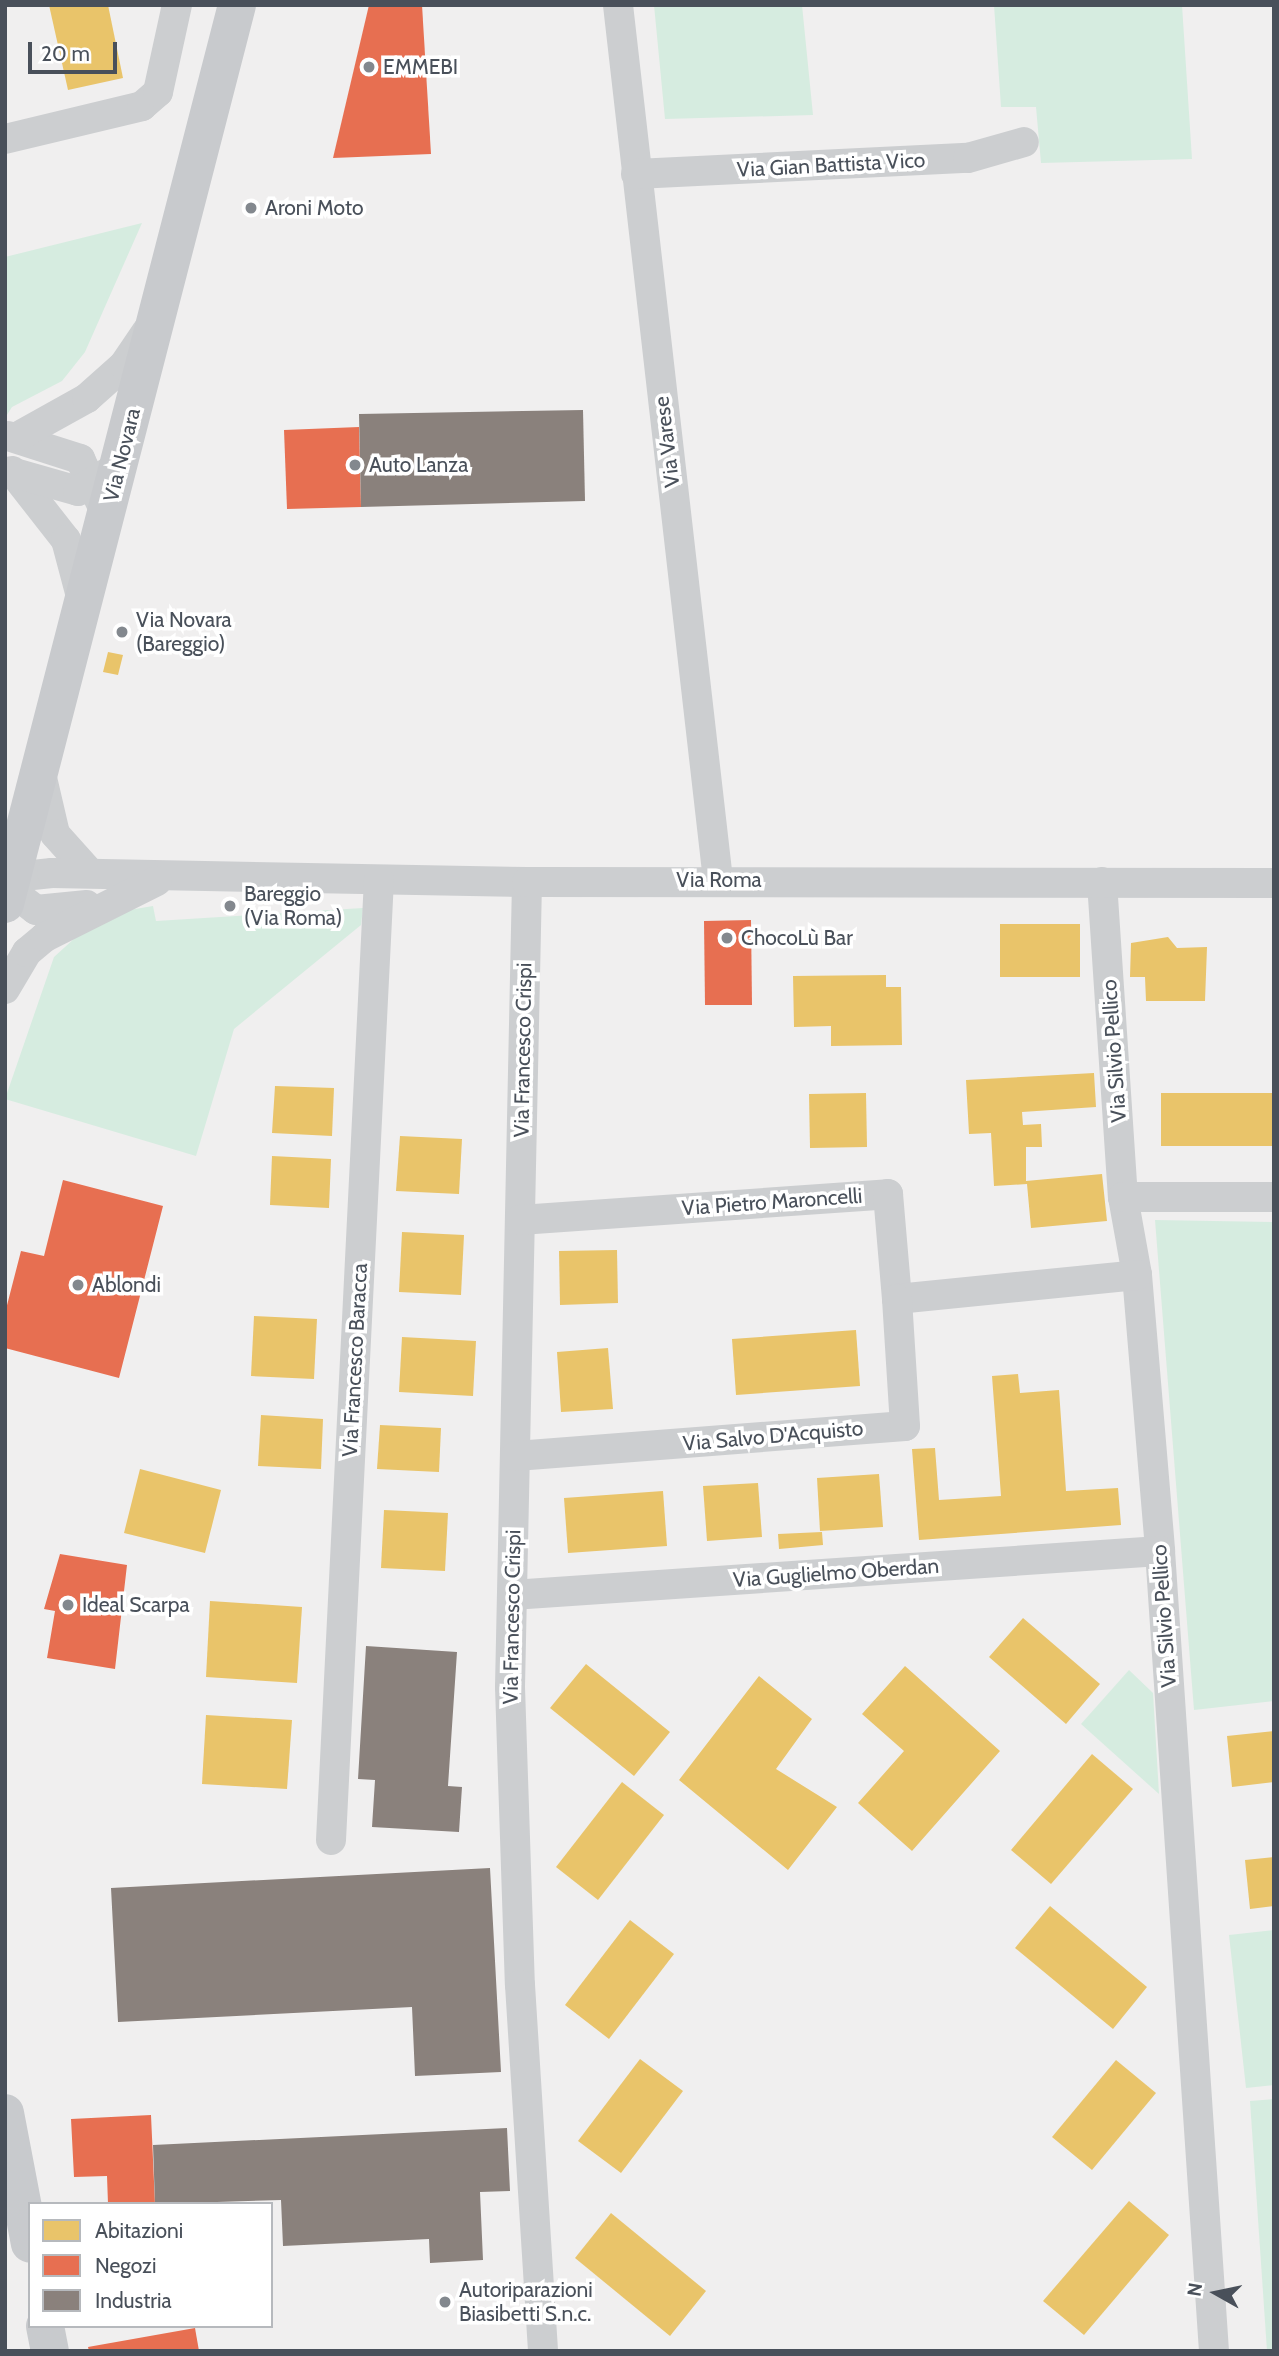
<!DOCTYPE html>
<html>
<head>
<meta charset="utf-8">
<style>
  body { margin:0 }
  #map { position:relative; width:1279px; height:2356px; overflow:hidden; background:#f0efef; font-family:Cabin,sans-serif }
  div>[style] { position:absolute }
  .green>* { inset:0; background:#d6ece0 }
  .homes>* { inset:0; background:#e9c46a }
  .shops>* { inset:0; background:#e76f51 }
  .industry>* { inset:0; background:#8a817c }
  .minor>* { height:30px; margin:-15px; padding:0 15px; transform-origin:15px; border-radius:15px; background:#ccced0 }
  .primary>* { height:38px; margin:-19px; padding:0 19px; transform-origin:19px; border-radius:19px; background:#c8cacd }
  .dots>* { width:19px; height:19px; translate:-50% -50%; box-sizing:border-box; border:4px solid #fff; border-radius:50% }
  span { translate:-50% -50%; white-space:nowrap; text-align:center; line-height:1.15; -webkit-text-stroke:7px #fff; paint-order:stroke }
  .poi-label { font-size:21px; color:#49505a }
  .left { translate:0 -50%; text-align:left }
  .street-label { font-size:21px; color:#49505a }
  .frame { position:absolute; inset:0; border:7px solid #49505a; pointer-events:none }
  .legend { position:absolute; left:28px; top:2202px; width:245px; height:126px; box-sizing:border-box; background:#fff; border:2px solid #b6b9bd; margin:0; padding:9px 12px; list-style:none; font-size:21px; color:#49505a }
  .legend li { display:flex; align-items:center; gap:14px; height:35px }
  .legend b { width:35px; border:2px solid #b6b9bd }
  .north { position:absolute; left:1181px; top:2258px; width:70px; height:70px; -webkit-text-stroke:5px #fff; paint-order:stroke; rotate:279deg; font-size:19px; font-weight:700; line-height:28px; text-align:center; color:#49505a }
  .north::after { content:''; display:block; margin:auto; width:24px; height:32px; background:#49505a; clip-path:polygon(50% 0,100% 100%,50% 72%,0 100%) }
  .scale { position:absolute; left:28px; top:42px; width:89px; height:32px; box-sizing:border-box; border:4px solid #49505a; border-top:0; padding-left:9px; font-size:21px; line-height:24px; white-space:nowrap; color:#49505a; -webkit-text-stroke:5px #fff; paint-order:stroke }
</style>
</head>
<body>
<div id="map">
  <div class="green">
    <div style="clip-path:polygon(654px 5px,802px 5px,813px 115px,665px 119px)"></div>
    <div style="clip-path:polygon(994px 5px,1182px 5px,1192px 159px,1041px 163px,1036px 107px,1001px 107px)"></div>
    <div style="clip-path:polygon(142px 223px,85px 352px,62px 381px,12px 407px,5px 418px,5px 257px)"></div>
    <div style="clip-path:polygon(153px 906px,156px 921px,363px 908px,361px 925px,234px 1029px,196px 1156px,5px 1099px,54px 957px,76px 937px,129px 910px)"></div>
    <div style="clip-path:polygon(1155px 1220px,1274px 1222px,1274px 1701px,1194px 1710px)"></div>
    <div style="clip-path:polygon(1129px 1670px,1153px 1693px,1159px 1794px,1081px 1724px)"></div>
    <div style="clip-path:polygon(1274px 1930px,1274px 2085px,1246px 2088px,1229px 1935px)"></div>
    <div style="clip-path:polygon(1274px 2099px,1274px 2351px,1267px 2351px,1250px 2101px)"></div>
  </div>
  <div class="homes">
    <div style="clip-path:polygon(49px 5px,108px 5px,123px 78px,68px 90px)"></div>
    <div style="clip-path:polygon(108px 652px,123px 655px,118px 675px,103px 672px)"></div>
    <div style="clip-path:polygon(1000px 924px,1080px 924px,1080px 977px,1000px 977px)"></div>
    <div style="clip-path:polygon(1168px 937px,1177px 948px,1207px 947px,1205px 1001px,1146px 1001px,1145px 977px,1130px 977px,1131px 943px)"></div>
    <div style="clip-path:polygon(886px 975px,886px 987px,901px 987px,902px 1045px,831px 1046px,831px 1026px,794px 1027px,793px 976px)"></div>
    <div style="clip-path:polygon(1094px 1073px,1096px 1107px,1022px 1112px,1023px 1125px,1041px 1124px,1042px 1147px,1026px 1147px,1026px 1181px,1102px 1174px,1107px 1221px,1031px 1228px,1027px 1184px,994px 1186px,991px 1133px,969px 1134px,966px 1080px)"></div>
    <div style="clip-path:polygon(275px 1086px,334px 1088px,332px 1136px,272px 1133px)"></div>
    <div style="clip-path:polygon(866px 1093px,867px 1147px,810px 1148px,809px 1094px)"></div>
    <div style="clip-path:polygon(1161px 1093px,1274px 1093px,1274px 1146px,1161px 1146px)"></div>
    <div style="clip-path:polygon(400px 1136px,462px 1139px,459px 1194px,396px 1191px)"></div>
    <div style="clip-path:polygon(272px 1156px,331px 1159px,329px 1208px,270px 1205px)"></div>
    <div style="clip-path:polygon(402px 1232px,464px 1235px,461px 1295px,399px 1292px)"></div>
    <div style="clip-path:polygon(617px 1250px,618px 1303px,560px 1305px,559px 1251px)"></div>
    <div style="clip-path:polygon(254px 1316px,317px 1319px,314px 1379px,251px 1376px)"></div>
    <div style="clip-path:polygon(856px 1330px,860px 1386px,736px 1395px,732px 1339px)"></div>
    <div style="clip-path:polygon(402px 1337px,476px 1341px,473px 1396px,399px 1392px)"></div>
    <div style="clip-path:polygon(608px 1348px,613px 1409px,561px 1412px,557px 1352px)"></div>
    <div style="clip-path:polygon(1018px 1374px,1020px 1393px,1059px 1390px,1066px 1491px,1118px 1488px,1121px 1525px,919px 1540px,912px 1449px,935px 1448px,939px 1500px,1001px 1496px,992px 1376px)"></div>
    <div style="clip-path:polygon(261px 1415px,323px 1419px,321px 1469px,258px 1466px)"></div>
    <div style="clip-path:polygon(380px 1425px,441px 1428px,439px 1472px,377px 1469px)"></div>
    <div style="clip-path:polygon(140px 1469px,221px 1490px,205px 1553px,124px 1533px)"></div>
    <div style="clip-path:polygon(879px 1474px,883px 1527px,820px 1531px,817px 1478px)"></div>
    <div style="clip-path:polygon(758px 1483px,762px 1537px,707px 1541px,703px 1486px)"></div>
    <div style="clip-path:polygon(663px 1491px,667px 1546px,568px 1553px,564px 1498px)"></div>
    <div style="clip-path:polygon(384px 1510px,448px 1513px,445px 1571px,381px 1568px)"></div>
    <div style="clip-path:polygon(822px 1532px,823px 1545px,779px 1549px,778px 1534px)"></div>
    <div style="clip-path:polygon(210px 1601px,302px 1607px,297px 1683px,206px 1677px)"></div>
    <div style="clip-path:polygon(1023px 1618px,1100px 1684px,1066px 1724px,989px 1657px)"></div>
    <div style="clip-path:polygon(586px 1664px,670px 1732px,634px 1776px,550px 1708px)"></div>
    <div style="clip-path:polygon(905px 1666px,1000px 1751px,912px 1851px,858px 1803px,904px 1751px,862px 1714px)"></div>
    <div style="clip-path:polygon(759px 1676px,812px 1719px,776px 1769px,837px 1807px,788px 1870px,679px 1780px)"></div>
    <div style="clip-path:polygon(206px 1715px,292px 1720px,287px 1789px,202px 1784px)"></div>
    <div style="clip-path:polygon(1274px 1731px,1274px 1782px,1232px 1787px,1227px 1736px)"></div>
    <div style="clip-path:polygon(1092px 1754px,1133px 1789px,1051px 1884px,1011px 1850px)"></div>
    <div style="clip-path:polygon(622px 1782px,664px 1815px,598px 1900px,556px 1867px)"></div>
    <div style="clip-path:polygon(1274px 1857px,1274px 1906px,1250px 1909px,1245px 1860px)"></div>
    <div style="clip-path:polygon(1050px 1906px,1147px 1987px,1113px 2029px,1015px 1948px)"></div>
    <div style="clip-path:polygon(630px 1920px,674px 1954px,609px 2039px,565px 2005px)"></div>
    <div style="clip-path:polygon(640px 2059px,683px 2091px,621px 2173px,578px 2141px)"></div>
    <div style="clip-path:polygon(1116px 2060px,1156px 2093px,1092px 2170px,1052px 2137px)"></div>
    <div style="clip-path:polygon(1129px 2201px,1169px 2235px,1084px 2335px,1043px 2301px)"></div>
    <div style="clip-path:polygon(611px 2213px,706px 2291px,670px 2336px,575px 2258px)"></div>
  </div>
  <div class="shops">
    <div style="clip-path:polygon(369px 5px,422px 5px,431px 154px,333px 158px)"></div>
    <div style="clip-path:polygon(359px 427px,361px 507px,287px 509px,284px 430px)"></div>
    <div style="clip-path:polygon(751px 920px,752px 1005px,705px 1005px,704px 921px)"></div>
    <div style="clip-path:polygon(63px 1180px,163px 1206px,119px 1378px,5px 1348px,5px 1313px,21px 1251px,44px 1256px)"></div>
    <div style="clip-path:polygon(60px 1554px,127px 1565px,115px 1669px,47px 1658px,55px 1611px,44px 1609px)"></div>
    <div style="clip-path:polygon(151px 2115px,155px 2204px,108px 2204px,107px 2176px,74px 2177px,71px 2119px)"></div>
    <div style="clip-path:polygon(195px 2328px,199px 2351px,89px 2351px,88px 2347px)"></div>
  </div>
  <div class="industry">
    <div style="clip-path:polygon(583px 410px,585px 501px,361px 507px,359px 414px)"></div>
    <div style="clip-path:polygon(366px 1646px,457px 1652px,448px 1786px,462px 1787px,459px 1832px,372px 1827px,375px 1780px,358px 1779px)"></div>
    <div style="clip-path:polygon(490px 1868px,501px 2072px,415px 2076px,412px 2007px,118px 2022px,111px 1888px)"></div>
    <div style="clip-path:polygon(507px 2128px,510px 2191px,480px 2192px,483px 2260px,430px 2263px,429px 2239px,283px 2246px,281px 2200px,155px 2204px,153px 2145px)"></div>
  </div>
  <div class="minor">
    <div style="left:618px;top:5px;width:881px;rotate:83.48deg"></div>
    <div style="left:5px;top:139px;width:141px;rotate:-13.5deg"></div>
    <div style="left:142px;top:106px;width:21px;rotate:-41deg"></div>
    <div style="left:158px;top:92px;width:89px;rotate:-77.7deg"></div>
    <div style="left:636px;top:174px;width:332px;rotate:-2.8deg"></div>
    <div style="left:968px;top:158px;width:58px;rotate:-15.9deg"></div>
    <div style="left:8px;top:436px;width:76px;rotate:17.7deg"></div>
    <div style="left:80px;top:459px;width:63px;rotate:64.7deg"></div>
    <div style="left:17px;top:437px;width:80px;rotate:-29.1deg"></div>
    <div style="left:87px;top:398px;width:50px;rotate:-41.7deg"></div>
    <div style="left:124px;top:365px;width:40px;rotate:-56deg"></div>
    <div style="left:12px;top:471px;width:88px;rotate:52deg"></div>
    <div style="left:66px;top:540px;width:66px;rotate:75.1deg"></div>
    <div style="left:18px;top:474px;width:62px;rotate:15.8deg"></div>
    <div style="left:78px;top:491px;width:38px;rotate:-32deg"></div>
    <div style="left:42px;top:778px;width:57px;rotate:76.9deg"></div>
    <div style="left:55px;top:834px;width:52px;rotate:48.1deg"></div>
    <div style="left:527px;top:882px;width:805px;rotate:91.21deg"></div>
    <div style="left:510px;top:1687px;width:298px;rotate:88.1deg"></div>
    <div style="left:520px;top:1985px;width:367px;rotate:86.4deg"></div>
    <div style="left:1102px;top:882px;width:316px;rotate:86.2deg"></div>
    <div style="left:1123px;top:1197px;width:79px;rotate:79.8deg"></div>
    <div style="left:1137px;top:1275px;width:277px;rotate:85.2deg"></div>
    <div style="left:1160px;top:1551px;width:802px;rotate:86.14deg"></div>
    <div style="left:9px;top:889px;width:19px;rotate:-43deg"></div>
    <div style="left:23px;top:876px;width:29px;rotate:-6deg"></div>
    <div style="left:52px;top:873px;width:475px;rotate:1.1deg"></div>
    <div style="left:527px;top:882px;width:747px;rotate:0.08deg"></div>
    <div style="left:9px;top:889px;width:34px;rotate:38deg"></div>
    <div style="left:36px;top:910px;width:51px;rotate:-5.6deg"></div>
    <div style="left:5px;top:989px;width:43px;rotate:-59.3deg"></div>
    <div style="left:27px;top:952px;width:23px;rotate:-40deg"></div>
    <div style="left:45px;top:937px;width:125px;rotate:-26.6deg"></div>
    <div style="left:1123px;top:1197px;width:151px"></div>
    <div style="left:520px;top:1220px;width:369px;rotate:-4deg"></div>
    <div style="left:888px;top:1194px;width:105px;rotate:85.1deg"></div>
    <div style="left:897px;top:1299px;width:241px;rotate:-5.7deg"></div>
    <div style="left:516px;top:1456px;width:390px;rotate:-4.4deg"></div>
    <div style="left:905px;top:1426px;width:127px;rotate:-93.6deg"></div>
    <div style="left:512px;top:1595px;width:649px;rotate:-3.88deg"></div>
    <div style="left:331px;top:1840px;width:961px;rotate:-87.14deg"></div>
  </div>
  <div class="primary">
    <div style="left:5px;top:904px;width:928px;rotate:-75.53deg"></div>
    <div style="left:5px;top:2113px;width:133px;rotate:79.2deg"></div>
    <div style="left:45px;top:2326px;width:25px;rotate:79deg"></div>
  </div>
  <div class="dots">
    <div style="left:369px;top:67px;background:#83888e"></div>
    <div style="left:251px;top:208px;background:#83888e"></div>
    <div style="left:355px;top:465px;background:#83888e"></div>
    <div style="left:122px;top:632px;background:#83888e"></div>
    <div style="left:230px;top:906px;background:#83888e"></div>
    <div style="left:727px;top:938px;background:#83888e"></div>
    <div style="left:78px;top:1285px;background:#83888e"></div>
    <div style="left:68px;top:1605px;background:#83888e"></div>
    <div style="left:445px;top:2302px;background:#83888e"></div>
  </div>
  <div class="poi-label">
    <span class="left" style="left:383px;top:67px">EMMEBI</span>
    <span class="left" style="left:265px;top:208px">Aroni Moto</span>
    <span class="left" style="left:369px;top:465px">Auto Lanza</span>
    <span class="left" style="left:136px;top:632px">Via Novara<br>(Bareggio)</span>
    <span class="left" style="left:244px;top:906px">Bareggio<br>(Via Roma)</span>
    <span class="left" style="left:741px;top:938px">ChocoLù Bar</span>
    <span class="left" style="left:92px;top:1285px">Ablondi</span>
    <span class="left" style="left:82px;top:1605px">Ideal Scarpa</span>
    <span class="left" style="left:459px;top:2302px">Autoriparazioni<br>Biasibetti S.n.c.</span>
  </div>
  <div class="street-label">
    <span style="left:831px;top:165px;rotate:-3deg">Via Gian Battista Vico</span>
    <span style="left:667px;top:442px;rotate:-97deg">Via Varese</span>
    <span style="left:122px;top:455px;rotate:-76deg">Via Novara</span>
    <span style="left:719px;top:880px">Via Roma</span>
    <span style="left:523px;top:1050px;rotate:-89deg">Via Francesco Crispi</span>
    <span style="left:1114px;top:1051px;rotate:-94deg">Via Silvio Pellico</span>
    <span style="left:772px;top:1202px;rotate:-4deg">Via Pietro Maroncelli</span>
    <span style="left:355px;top:1360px;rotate:-87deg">Via Francesco Baracca</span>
    <span style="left:773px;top:1436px;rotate:-5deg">Via Salvo D'Acquisto</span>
    <span style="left:836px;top:1573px;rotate:-4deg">Via Guglielmo Oberdan</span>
    <span style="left:1164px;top:1616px;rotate:-94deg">Via Silvio Pellico</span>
    <span style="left:512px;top:1617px;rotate:-89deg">Via Francesco Crispi</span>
  </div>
  <div class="frame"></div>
  <ul class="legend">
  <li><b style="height:19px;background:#e9c46a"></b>Abitazioni</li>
  <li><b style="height:19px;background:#e76f51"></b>Negozi</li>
  <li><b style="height:19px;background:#8a817c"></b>Industria</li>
  </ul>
  <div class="north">N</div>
  <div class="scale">20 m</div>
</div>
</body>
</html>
